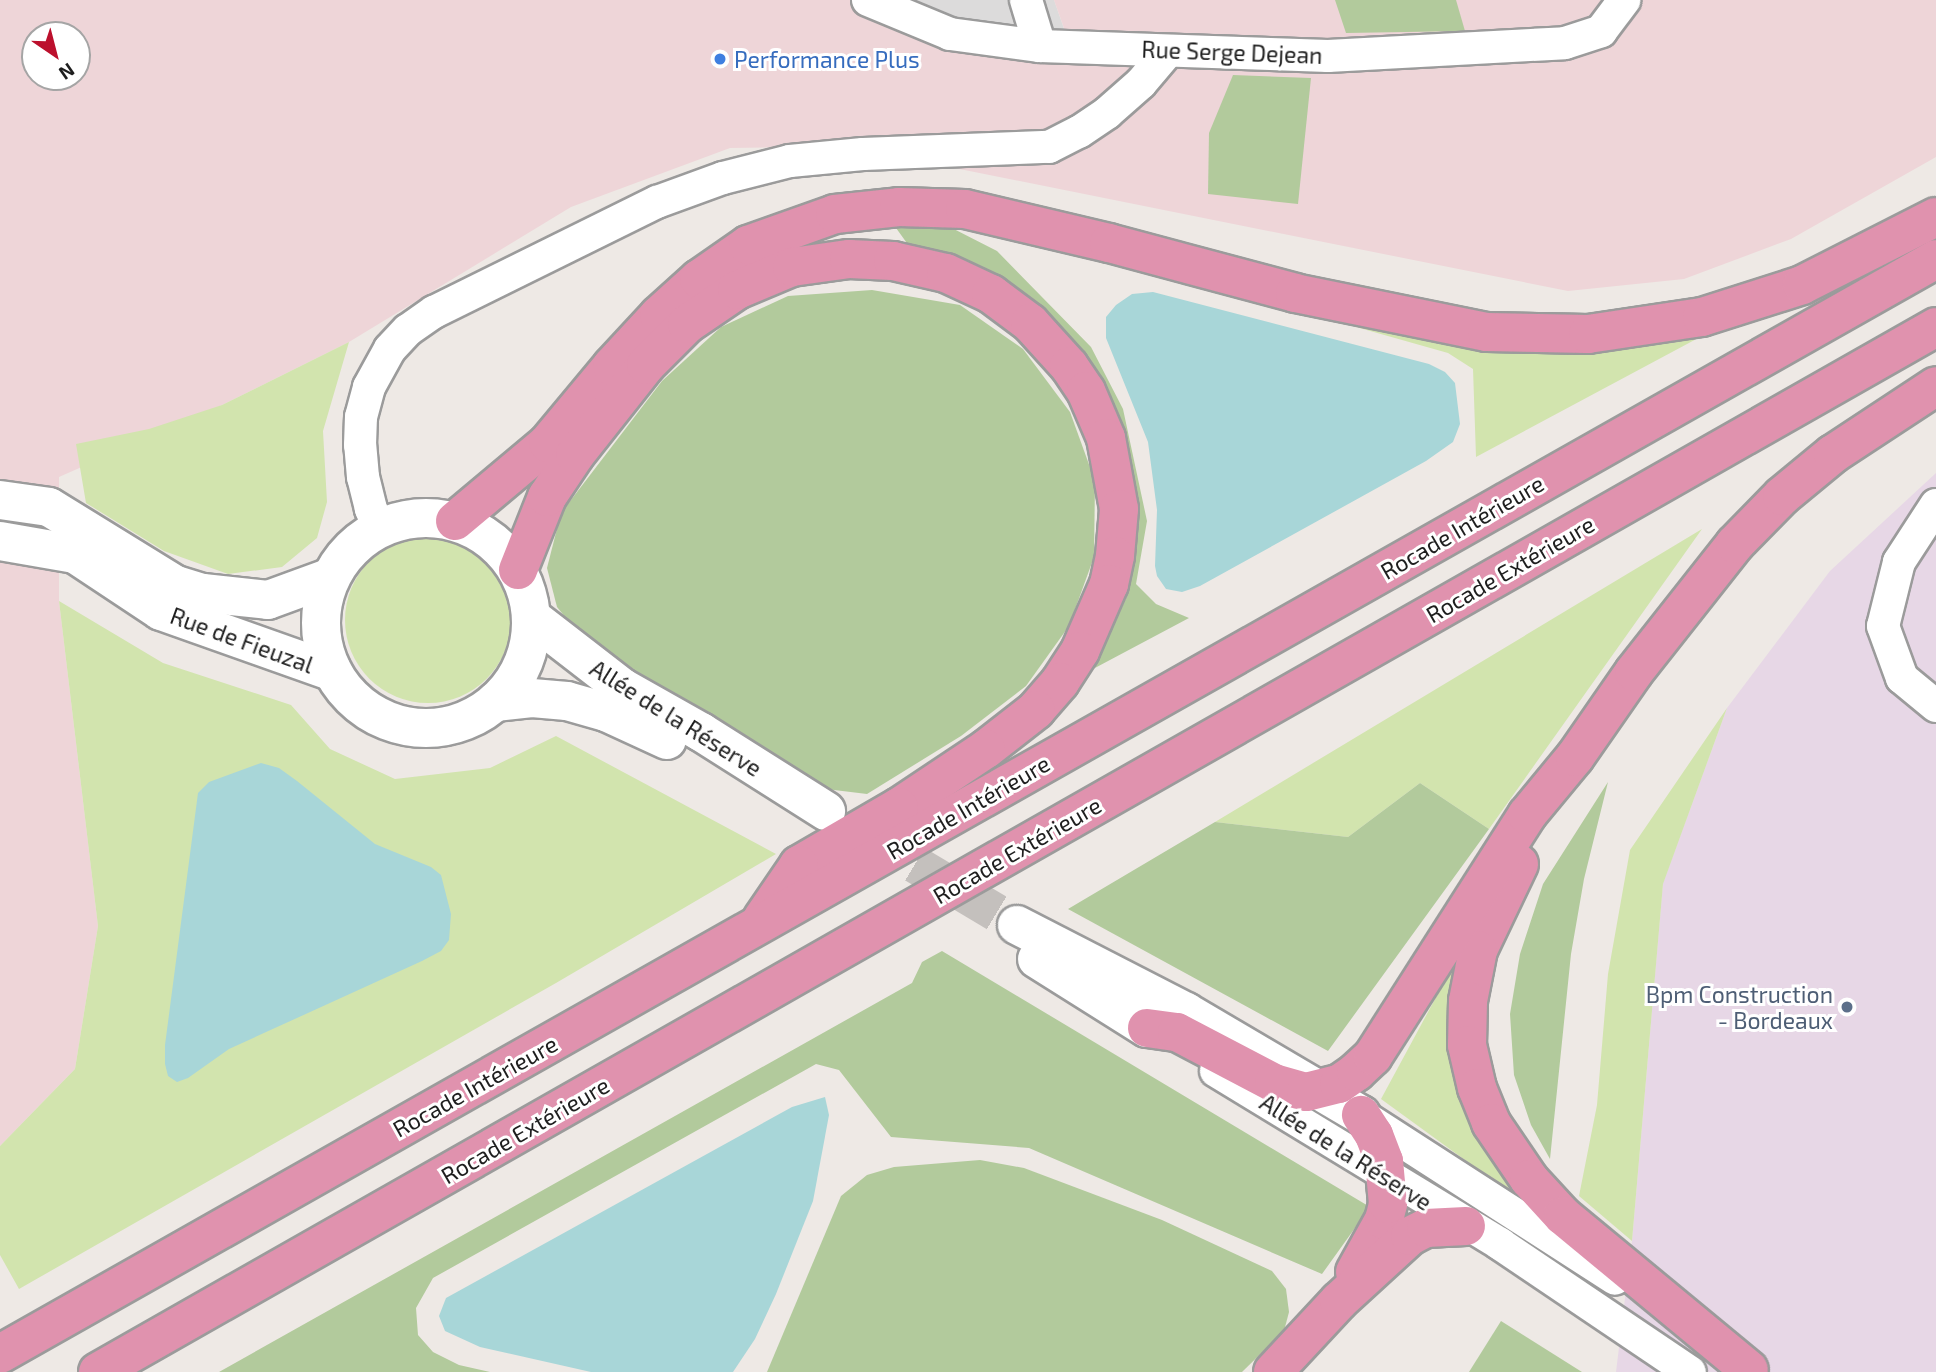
<!DOCTYPE html>
<html>
<head>
<meta charset="utf-8">
<style>
  body { margin:0 }
  #map { position:relative; width:1936px; height:1372px; overflow:hidden; background:#eee9e5; font-family:"Exo 2",sans-serif }
  div>[style] { position:absolute }
  .residential>* { inset:0; background:#dcdbdb }
  .commercial>* { inset:0; background:#eed5d8 }
  .industrial>* { inset:0; background:#e7d7e6 }
  .grass>* { inset:0; background:#d2e4ae }
  .round { border-radius:50% }
  .forest>* { inset:0; background:#b2ca9c }
  .water>* { inset:0; background:#a8d6d8 }
  .tertiary-tunnel>* { height:38px; margin-top:-19px; transform-origin:0; background:repeating-linear-gradient(90deg,#c4c0bd 0 38px,transparent 0 57px) }
  .roads { filter:drop-shadow(2px 0 #9b9b9b) drop-shadow(-2px 0 #9b9b9b) drop-shadow(0 2px #9b9b9b) drop-shadow(0 -2px #9b9b9b) }
  .minor>* { height:32px; margin:-16px; padding:0 16px; transform-origin:16px; border-radius:16px; background:#fff }
  .tertiary>* { height:38px; margin:-19px; padding:0 19px; transform-origin:19px; border-radius:19px; background:#fff }
  .tertiary>.ring { margin:-19px; padding:0; box-sizing:content-box; background:none; border:38px solid #fff; border-radius:50% }
  .motorway>* { height:38px; margin:-19px; padding:0 19px; transform-origin:19px; border-radius:19px; background:#e092ae }
  .dots>* { width:19px; height:19px; translate:-50% -50%; box-sizing:border-box; border:4px solid #fff; border-radius:50% }
  span { translate:-50% -50%; white-space:nowrap; text-align:center; line-height:1.15; -webkit-text-stroke:6px #fff; paint-order:stroke }
  .street-label { font-size:23px; color:#1e1e1e }
  .shop-label { font-size:23px; color:#366cbe }
  .left { translate:0 -50%; text-align:left }
  .service-label { font-size:23px; color:#4e5e75 }
  .right { translate:-100% -50%; text-align:right }
  .north { position:absolute; left:21px; top:21px; width:70px; height:70px; box-sizing:border-box; background:#fff; border:2px solid #a5a5a5; border-radius:50%; rotate:145deg; font-size:19px; font-weight:700; line-height:28px; text-align:center; color:#1e1e1e }
  .north::after { content:''; display:block; margin:auto; width:24px; height:32px; background:#bc102d; clip-path:polygon(50% 0,100% 100%,50% 72%,0 100%) }
</style>
</head>
<body>
<div id="map">
  <div class="residential">
    <div style="clip-path:polygon(868px 0,1054px 0,1070px 46px)"></div>
  </div>
  <div class="commercial">
    <div style="clip-path:polygon(evenodd,0 0,868px 0,1070px 45px,1054px 0,1936px 0,1936px 157px,1791px 239px,1684px 279px,1568px 291px,845px 146px,730px 148px,571px 207px,349px 342px,222px 405px,59px 477px,59px 601px,98px 926px,75px 1069px,0 1146px,0 0,35px 35px,77px 35px,77px 77px,35px 77px,35px 35px)"></div>
  </div>
  <div class="industrial">
    <div style="clip-path:polygon(1936px 473px,1936px 1372px,1616px 1372px,1632px 1241px,1663px 883px,1727px 708px,1830px 571px)"></div>
  </div>
  <div class="grass">
    <div style="clip-path:polygon(1356px 327px,1470px 344px,1702px 336px,1476px 457px,1473px 369px,1448px 353px)"></div>
    <div style="clip-path:polygon(349px 342px,323px 431px,327px 502px,317px 538px,282px 567px,228px 574px,164px 551px,86px 503px,76px 444px,149px 429px,222px 405px)"></div>
    <div style="clip-path:polygon(1702px 529px,1489px 829px,1420px 783px,1348px 837px,1215px 822px)"></div>
    <div class="round" style="left:345px;top:537px;width:166px;height:166px"></div>
    <div style="clip-path:polygon(59px 601px,163px 663px,291px 705px,330px 749px,395px 779px,490px 768px,556px 736px,776px 854px,556px 983px,19px 1289px,0 1255px,0 1146px,75px 1069px,98px 926px)"></div>
    <div style="clip-path:polygon(1727px 708px,1663px 884px,1632px 1241px,1579px 1196px,1597px 1105px,1608px 974px,1630px 850px)"></div>
    <div style="clip-path:polygon(1454px 964px,1449px 1054px,1473px 1122px,1513px 1195px,1381px 1099px)"></div>
  </div>
  <div class="forest">
    <div style="clip-path:polygon(1335px 0,1456px 0,1465px 31px,1346px 33px)"></div>
    <div style="clip-path:polygon(1233px 75px,1311px 78px,1298px 204px,1208px 194px,1209px 133px)"></div>
    <div style="clip-path:polygon(891px 221px,944px 224px,997px 251px,1091px 347px,1123px 409px,1147px 521px,1136px 584px,1156px 604px,1189px 618px,1093px 669px,1127px 596px,1135px 521px,1083px 357px,909px 246px)"></div>
    <div style="clip-path:polygon(872px 290px,960px 305px,1023px 349px,1070px 412px,1095px 481px,1094px 557px,1069px 626px,1026px 686px,961px 736px,867px 794px,826px 789px,595px 654px,557px 607px,547px 568px,561px 513px,662px 381px,721px 327px,788px 296px)"></div>
    <div style="clip-path:polygon(1608px 782px,1584px 879px,1571px 954px,1550px 1159px,1531px 1125px,1514px 1075px,1510px 1014px,1520px 954px,1543px 884px)"></div>
    <div style="clip-path:polygon(1420px 783px,1489px 829px,1328px 1051px,1068px 909px,1215px 822px,1348px 837px)"></div>
    <div style="clip-path:polygon(942px 951px,1370px 1207px,1322px 1274px,1029px 1148px,891px 1137px,839px 1070px,816px 1064px,433px 1278px,416px 1308px,418px 1335px,433px 1352px,459px 1365px,490px 1372px,219px 1372px,912px 983px,922px 962px)"></div>
    <div style="clip-path:polygon(980px 1160px,1024px 1168px,1162px 1220px,1272px 1271px,1286px 1289px,1289px 1312px,1284px 1331px,1242px 1372px,767px 1372px,841px 1196px,867px 1175px,894px 1167px)"></div>
    <div style="clip-path:polygon(1501px 1321px,1582px 1372px,1469px 1372px)"></div>
  </div>
  <div class="water">
    <div style="clip-path:polygon(1153px 292px,1429px 364px,1445px 372px,1455px 383px,1460px 424px,1453px 442px,1426px 461px,1200px 586px,1182px 592px,1166px 589px,1157px 576px,1155px 566px,1157px 510px,1148px 442px,1106px 338px,1106px 317px,1116px 305px,1132px 294px)"></div>
    <div style="clip-path:polygon(261px 763px,279px 768px,297px 781px,375px 844px,431px 867px,441px 875px,451px 914px,449px 940px,441px 951px,422px 961px,229px 1049px,188px 1078px,177px 1082px,168px 1076px,165px 1064px,165px 1045px,198px 793px,209px 782px)"></div>
    <div style="clip-path:polygon(825px 1097px,829px 1115px,813px 1201px,776px 1294px,755px 1339px,733px 1372px,591px 1372px,480px 1347px,445px 1331px,439px 1316px,446px 1298px,792px 1107px)"></div>
  </div>
  <div class="tertiary-tunnel">
    <div style="left:866px;top:835px;width:176px;rotate:30.8deg"></div>
  </div>
  <div class="roads">
    <div class="minor">
      <div style="left:868px;top:0;width:89px;rotate:22.5deg"></div>
      <div style="left:950px;top:34px;width:91px;rotate:7.6deg"></div>
      <div style="left:1040px;top:46px;width:288px;rotate:2deg"></div>
      <div style="left:1328px;top:56px;width:237px;rotate:-3.1deg"></div>
      <div style="left:1565px;top:43px;width:38px;rotate:-18deg"></div>
      <div style="left:1601px;top:31px;width:39px;rotate:-53deg"></div>
      <div style="left:1026px;top:0;width:48px;rotate:73.1deg"></div>
      <div style="left:1936px;top:505px;width:68px;rotate:123deg"></div>
      <div style="left:1899px;top:562px;width:66px;rotate:104deg"></div>
      <div style="left:1883px;top:626px;width:55px;rotate:69.9deg"></div>
      <div style="left:1902px;top:678px;width:44px;rotate:39.5deg"></div>
      <div style="left:379px;top:528px;width:21px;rotate:-113deg"></div>
      <div style="left:371px;top:509px;width:33px;rotate:-104deg"></div>
      <div style="left:363px;top:477px;width:32px;rotate:-95deg"></div>
      <div style="left:360px;top:445px;width:28px;rotate:-88deg"></div>
      <div style="left:361px;top:417px;width:31px;rotate:-75deg"></div>
      <div style="left:369px;top:387px;width:43px;rotate:-61.1deg"></div>
      <div style="left:390px;top:349px;width:26px;rotate:-47deg"></div>
      <div style="left:408px;top:330px;width:32px;rotate:-35deg"></div>
      <div style="left:434px;top:312px;width:249px;rotate:-26.3deg"></div>
      <div style="left:657px;top:202px;width:70px;rotate:-20deg"></div>
      <div style="left:723px;top:178px;width:69px;rotate:-14.2deg"></div>
      <div style="left:790px;top:161px;width:73px;rotate:-5.5deg"></div>
      <div style="left:863px;top:154px;width:186px;rotate:-2.2deg"></div>
      <div style="left:1049px;top:147px;width:34px;rotate:-27deg"></div>
      <div style="left:1079px;top:132px;width:34px;rotate:-34deg"></div>
      <div style="left:1107px;top:113px;width:45px;rotate:-41.4deg"></div>
      <div style="left:1141px;top:83px;width:42px;rotate:-49.8deg"></div>
      <div style="left:1216px;top:1071px;width:333px;rotate:31.3deg"></div>
      <div style="left:1500px;top:1244px;width:229px;rotate:34deg"></div>
      <div style="left:1361px;top:1115px;width:302px;rotate:32.8deg"></div>
    </div>
    <div class="tertiary">
      <div style="left:0;top:500px;width:49px;rotate:8.1deg"></div>
      <div style="left:49px;top:507px;width:149px;rotate:31.6deg"></div>
      <div style="left:176px;top:585px;width:28px;rotate:17deg"></div>
      <div style="left:203px;top:593px;width:65px;rotate:6.1deg"></div>
      <div style="left:268px;top:600px;width:67px;rotate:-20.1deg"></div>
      <div class="ring" style="left:321px;top:518px;width:172px;height:172px"></div>
      <div style="left:0;top:541px;width:76px;rotate:9.8deg"></div>
      <div style="left:75px;top:554px;width:103px;rotate:33.5deg"></div>
      <div style="left:161px;top:611px;width:182px;rotate:19.5deg"></div>
      <div style="left:531px;top:617px;width:116px;rotate:37.7deg"></div>
      <div style="left:623px;top:688px;width:90px;rotate:29.4deg"></div>
      <div style="left:701px;top:732px;width:148px;rotate:32.3deg"></div>
      <div style="left:495px;top:702px;width:37px;rotate:-6deg"></div>
      <div style="left:532px;top:698px;width:35px;rotate:5deg"></div>
      <div style="left:567px;top:701px;width:41px;rotate:15.8deg"></div>
      <div style="left:606px;top:712px;width:67px;rotate:24.7deg"></div>
      <div style="left:1017px;top:925px;width:190px;rotate:27.2deg"></div>
      <div style="left:1186px;top:1012px;width:203px;rotate:30.5deg"></div>
      <div style="left:1037px;top:959px;width:130px;rotate:32.1deg"></div>
    </div>
    <div class="motorway">
      <div style="left:455px;top:521px;width:121px;rotate:-40deg"></div>
      <div style="left:548px;top:443px;width:100px;rotate:-50.3deg"></div>
      <div style="left:612px;top:366px;width:69px;rotate:-47.3deg"></div>
      <div style="left:659px;top:315px;width:54px;rotate:-42deg"></div>
      <div style="left:699px;top:279px;width:60px;rotate:-34.8deg"></div>
      <div style="left:748px;top:245px;width:92px;rotate:-19.6deg"></div>
      <div style="left:835px;top:214px;width:64px;rotate:-6.2deg"></div>
      <div style="left:899px;top:207px;width:66px;rotate:1.7deg"></div>
      <div style="left:965px;top:209px;width:148px;rotate:13.3deg"></div>
      <div style="left:1109px;top:243px;width:193px;rotate:15deg"></div>
      <div style="left:1295px;top:293px;width:196px;rotate:11.5deg"></div>
      <div style="left:1487px;top:332px;width:101px;rotate:1.1deg"></div>
      <div style="left:1588px;top:334px;width:115px;rotate:-8.5deg"></div>
      <div style="left:1702px;top:317px;width:105px;rotate:-17.7deg"></div>
      <div style="left:1802px;top:285px;width:150px;rotate:-26.9deg"></div>
      <div style="left:518px;top:570px;width:79px;rotate:-68.3deg"></div>
      <div style="left:547px;top:497px;width:50px;rotate:-56.3deg"></div>
      <div style="left:575px;top:455px;width:115px;rotate:-51.7deg"></div>
      <div style="left:646px;top:365px;width:58px;rotate:-45deg"></div>
      <div style="left:687px;top:324px;width:60px;rotate:-34.2deg"></div>
      <div style="left:737px;top:290px;width:60px;rotate:-22.7deg"></div>
      <div style="left:792px;top:267px;width:58px;rotate:-8deg"></div>
      <div style="left:849px;top:259px;width:44px;rotate:2.6deg"></div>
      <div style="left:893px;top:261px;width:54px;rotate:12.8deg"></div>
      <div style="left:946px;top:273px;width:50px;rotate:25deg"></div>
      <div style="left:991px;top:294px;width:49px;rotate:36.6deg"></div>
      <div style="left:1030px;top:323px;width:58px;rotate:47.8deg"></div>
      <div style="left:1069px;top:366px;width:30px;rotate:56deg"></div>
      <div style="left:1086px;top:391px;width:51px;rotate:66.9deg"></div>
      <div style="left:1106px;top:438px;width:72px;rotate:79.6deg"></div>
      <div style="left:1119px;top:509px;width:47px;rotate:94.9deg"></div>
      <div style="left:1115px;top:556px;width:29px;rotate:102deg"></div>
      <div style="left:1109px;top:584px;width:73px;rotate:113.4deg"></div>
      <div style="left:1080px;top:651px;width:37px;rotate:123deg"></div>
      <div style="left:1060px;top:682px;width:37px;rotate:131deg"></div>
      <div style="left:1036px;top:710px;width:63px;rotate:142deg"></div>
      <div style="left:986px;top:749px;width:105px;rotate:146.3deg"></div>
      <div style="left:899px;top:807px;width:116px;rotate:149.9deg"></div>
      <div style="left:799px;top:865px;width:65px;rotate:124.4deg"></div>
      <div style="left:1519px;top:864px;width:95px;rotate:115.5deg"></div>
      <div style="left:1478px;top:950px;width:52px;rotate:101.1deg"></div>
      <div style="left:1468px;top:1001px;width:44px;rotate:91.3deg"></div>
      <div style="left:1467px;top:1045px;width:44px;rotate:76.9deg"></div>
      <div style="left:1477px;top:1088px;width:38px;rotate:68deg"></div>
      <div style="left:1491px;top:1123px;width:68px;rotate:55.8deg"></div>
      <div style="left:1529px;top:1179px;width:50px;rotate:47.4deg"></div>
      <div style="left:1563px;top:1216px;width:241px;rotate:39.6deg"></div>
      <div style="left:1147px;top:1028px;width:30px;rotate:8deg"></div>
      <div style="left:1177px;top:1032px;width:110px;rotate:27.7deg"></div>
      <div style="left:1274px;top:1083px;width:33px;rotate:16deg"></div>
      <div style="left:1306px;top:1092px;width:34px;rotate:-14deg"></div>
      <div style="left:1339px;top:1084px;width:21px;rotate:-35deg"></div>
      <div style="left:1356px;top:1072px;width:23px;rotate:-43deg"></div>
      <div style="left:1373px;top:1056px;width:286px;rotate:-57.4deg"></div>
      <div style="left:1527px;top:815px;width:75px;rotate:-50.4deg"></div>
      <div style="left:1575px;top:757px;width:103px;rotate:-55.2deg"></div>
      <div style="left:1634px;top:672px;width:163px;rotate:-51.7deg"></div>
      <div style="left:1735px;top:544px;width:67px;rotate:-45.6deg"></div>
      <div style="left:1782px;top:496px;width:66px;rotate:-39.5deg"></div>
      <div style="left:1833px;top:454px;width:123px;rotate:-33.4deg"></div>
      <div style="left:1355px;top:1272px;width:60px;rotate:-60.9deg"></div>
      <div style="left:1384px;top:1220px;width:16px;rotate:-76deg"></div>
      <div style="left:1388px;top:1204px;width:43px;rotate:-95.3deg"></div>
      <div style="left:1384px;top:1161px;width:28px;rotate:-111deg"></div>
      <div style="left:1374px;top:1135px;width:24px;rotate:-123deg"></div>
      <div style="left:0;top:1354px;width:2224px;rotate:-29.49deg"></div>
      <div style="left:98px;top:1372px;width:2114px;rotate:-29.62deg"></div>
      <div style="left:1273px;top:1372px;width:97px;rotate:-47.1deg"></div>
      <div style="left:1339px;top:1301px;width:96px;rotate:-42.5deg"></div>
      <div style="left:1410px;top:1236px;width:18px;rotate:-27deg"></div>
      <div style="left:1426px;top:1228px;width:40px;rotate:-2.9deg"></div>
    </div>
  </div>
  <div class="dots">
    <div style="left:720px;top:59px;background:#3f7fe0"></div>
    <div style="left:1847px;top:1007px;background:#5c6f8a"></div>
  </div>
  <div class="street-label">
    <span style="left:1232px;top:52px;rotate:2deg">Rue Serge Dejean</span>
    <span style="left:1462px;top:527px;rotate:-30deg">Rocade Intérieure</span>
    <span style="left:1510px;top:569px;rotate:-30deg">Rocade Extérieure</span>
    <span style="left:242px;top:640px;rotate:20deg">Rue de Fieuzal</span>
    <span style="left:676px;top:718px;rotate:32deg">Allée de la Réserve</span>
    <span style="left:968px;top:807px;rotate:-30deg">Rocade Intérieure</span>
    <span style="left:1017px;top:850px;rotate:-30deg">Rocade Extérieure</span>
    <span style="left:475px;top:1086px;rotate:-29deg">Rocade Intérieure</span>
    <span style="left:525px;top:1130px;rotate:-30deg">Rocade Extérieure</span>
    <span style="left:1346px;top:1152px;rotate:32deg">Allée de la Réserve</span>
  </div>
  <div class="shop-label">
    <span class="left" style="left:734px;top:59px">Performance Plus</span>
  </div>
  <div class="service-label">
    <span class="right" style="left:1833px;top:1007px">Bpm Construction<br>- Bordeaux</span>
  </div>
  <div class="north">N</div>
</div>
</body>
</html>
